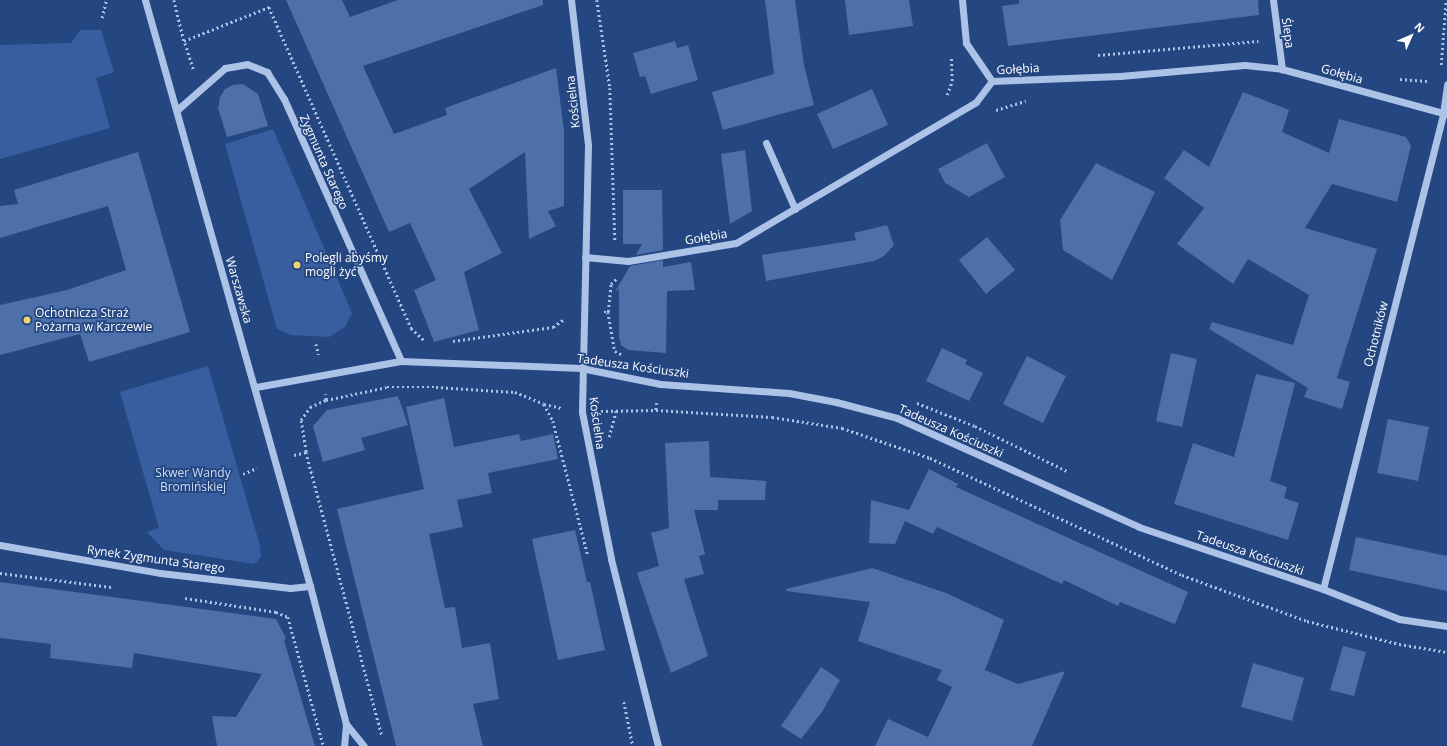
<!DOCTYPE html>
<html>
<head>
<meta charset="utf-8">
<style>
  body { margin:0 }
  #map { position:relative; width:1447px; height:746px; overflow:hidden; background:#244681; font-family:"Open Sans",sans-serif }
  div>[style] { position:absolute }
  .green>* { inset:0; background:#395e9f }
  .building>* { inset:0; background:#4d6faa }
  .path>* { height:2.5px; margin-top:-1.25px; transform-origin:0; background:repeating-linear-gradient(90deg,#acc2e7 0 2px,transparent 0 5px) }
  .minor>* { height:7px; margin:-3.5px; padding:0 3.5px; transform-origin:3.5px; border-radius:3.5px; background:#acc2e7 }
  .dots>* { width:11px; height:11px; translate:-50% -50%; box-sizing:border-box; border:2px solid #244681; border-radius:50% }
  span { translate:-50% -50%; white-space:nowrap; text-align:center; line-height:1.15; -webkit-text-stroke:3.5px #244681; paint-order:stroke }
  .street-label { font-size:12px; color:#fff }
  .poi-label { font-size:12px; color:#fff }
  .left { translate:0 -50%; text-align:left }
  .park-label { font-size:12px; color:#cfdef5 }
  .north { position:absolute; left:1391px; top:16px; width:40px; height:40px; -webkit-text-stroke:3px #244681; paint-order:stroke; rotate:45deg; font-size:11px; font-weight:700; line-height:16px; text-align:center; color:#fff }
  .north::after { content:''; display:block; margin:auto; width:14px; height:18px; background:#fff; clip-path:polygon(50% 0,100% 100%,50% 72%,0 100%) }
</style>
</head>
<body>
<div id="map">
  <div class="green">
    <div style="clip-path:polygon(80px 30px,101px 30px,114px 72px,96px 78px,110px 128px,0 159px,0 45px,71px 43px)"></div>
    <div style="clip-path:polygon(273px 129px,352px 313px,345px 327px,329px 337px,291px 335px,277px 329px,225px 144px)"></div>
    <div style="clip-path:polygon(208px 366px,260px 546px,261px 557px,254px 564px,164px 550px,147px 532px,159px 528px,120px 392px)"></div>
  </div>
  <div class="building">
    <div style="clip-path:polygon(286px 0,342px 0,350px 17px,398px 0,543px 0,543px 5px,363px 66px,394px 134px,447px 115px,445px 108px,556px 68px,564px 131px,564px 206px,548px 211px,556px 226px,529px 239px,525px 152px,469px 189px,502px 253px,464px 272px,479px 330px,434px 342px,414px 290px,436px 280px,410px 223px,389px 232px)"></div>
    <div style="clip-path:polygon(765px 0,795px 0,804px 65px,814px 105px,723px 130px,712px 92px,774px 74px)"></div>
    <div style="clip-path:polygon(845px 0,909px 0,913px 26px,849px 35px)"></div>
    <div style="clip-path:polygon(1019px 0,1258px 0,1259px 15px,1008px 46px,1002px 6px,1019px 4px)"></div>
    <div style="clip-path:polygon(675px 41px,677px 48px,688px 45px,698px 80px,651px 94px,645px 76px,640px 77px,633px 53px)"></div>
    <div style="clip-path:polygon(243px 84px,258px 94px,268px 126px,227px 137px,218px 108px,220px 97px,225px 89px,233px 85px)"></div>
    <div style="clip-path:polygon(872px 89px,888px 125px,833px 149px,817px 114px)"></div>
    <div style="clip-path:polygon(1243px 92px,1289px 110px,1282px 132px,1329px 153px,1339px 119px,1406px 137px,1411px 146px,1397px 202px,1332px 184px,1305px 228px,1377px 249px,1337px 378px,1350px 382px,1342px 409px,1304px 397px,1308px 388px,1209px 329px,1212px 322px,1293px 345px,1309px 295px,1248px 259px,1233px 284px,1177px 244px,1204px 208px,1164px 178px,1184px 150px,1209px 167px)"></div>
    <div style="clip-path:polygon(987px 143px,1005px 177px,969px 197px,945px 183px,938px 169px)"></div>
    <div style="clip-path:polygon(745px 150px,752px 211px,730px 224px,721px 154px)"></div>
    <div style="clip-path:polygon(138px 152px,190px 332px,89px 362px,80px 334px,0 355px,0 305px,67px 290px,126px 270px,108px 206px,0 238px,0 206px,18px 204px,14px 190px)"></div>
    <div style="clip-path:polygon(1096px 163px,1155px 192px,1112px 280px,1063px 250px,1060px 220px)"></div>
    <div style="clip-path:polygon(623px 190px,662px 190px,663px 250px,636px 255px,642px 244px,623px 244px)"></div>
    <div style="clip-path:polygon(887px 225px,894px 245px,884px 256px,874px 261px,766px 281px,762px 255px,856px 240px,854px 233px)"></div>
    <div style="clip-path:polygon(987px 237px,1015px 270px,986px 294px,959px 260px)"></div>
    <div style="clip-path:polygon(663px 260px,663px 267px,691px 262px,695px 290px,667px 291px,666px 353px,628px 350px,621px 345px,619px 337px,619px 289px,615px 292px,630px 266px)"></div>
    <div style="clip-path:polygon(942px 348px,967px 360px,965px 364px,983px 373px,969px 401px,926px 381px)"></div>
    <div style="clip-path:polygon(1171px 353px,1197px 359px,1182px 427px,1156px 421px)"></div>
    <div style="clip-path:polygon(1027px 356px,1066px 376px,1043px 423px,1003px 404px)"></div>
    <div style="clip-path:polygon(1256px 374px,1295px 383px,1270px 481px,1287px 487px,1284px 498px,1299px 503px,1288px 540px,1174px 504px,1193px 443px,1234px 457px)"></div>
    <div style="clip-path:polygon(398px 396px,408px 425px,361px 438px,365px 450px,323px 462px,313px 426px,327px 410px)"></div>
    <div style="clip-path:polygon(444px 398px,454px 447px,519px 434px,521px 441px,553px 434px,558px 459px,488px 473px,492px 493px,457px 500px,463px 527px,429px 534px,445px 608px,455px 607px,462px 648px,490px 643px,499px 699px,473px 704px,483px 746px,396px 746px,337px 509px,424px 489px,406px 407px)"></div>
    <div style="clip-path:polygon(1388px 419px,1429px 427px,1418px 481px,1377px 473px)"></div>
    <div style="clip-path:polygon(709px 441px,710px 477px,766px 481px,765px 500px,718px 500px,718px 510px,694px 510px,705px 554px,699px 556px,704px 574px,684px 579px,708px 656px,671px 673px,637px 573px,659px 566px,651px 533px,669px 528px,665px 443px)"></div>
    <div style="clip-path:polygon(929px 469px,958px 484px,956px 487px,1188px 592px,1175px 624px,1120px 602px,1118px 606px,1064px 580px,1062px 584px,937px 527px,933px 534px,905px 521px,895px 544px,869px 543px,871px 500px,909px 510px)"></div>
    <div style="clip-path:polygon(575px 530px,587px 582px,590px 582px,605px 650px,558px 660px,532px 539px)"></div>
    <div style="clip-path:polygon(1356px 537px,1447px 556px,1447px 591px,1349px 570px)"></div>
    <div style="clip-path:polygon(872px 568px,946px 593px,1004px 620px,985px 670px,1018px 684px,1065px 671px,1032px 746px,875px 746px,888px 719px,928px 737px,952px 687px,937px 680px,942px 670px,858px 641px,870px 602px,786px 591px,786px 589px)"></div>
    <div style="clip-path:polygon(0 582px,276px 619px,286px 638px,284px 640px,315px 746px,217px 746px,212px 716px,236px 717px,262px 674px,134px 653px,132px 668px,50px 658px,51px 644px,0 638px)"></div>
    <div style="clip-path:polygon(1343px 646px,1366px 652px,1354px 696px,1330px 690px)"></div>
    <div style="clip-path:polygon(1253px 663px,1304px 678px,1292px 721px,1241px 707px)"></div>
    <div style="clip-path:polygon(821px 667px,840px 680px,822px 712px,801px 739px,781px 726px)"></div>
  </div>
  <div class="path">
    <div style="left:174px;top:0;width:42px;rotate:76.3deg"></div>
    <div style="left:597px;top:0;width:89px;rotate:81.6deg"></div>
    <div style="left:610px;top:88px;width:152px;rotate:88.1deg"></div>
    <div style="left:102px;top:18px;width:18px;rotate:-77deg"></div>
    <div style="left:1098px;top:55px;width:161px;rotate:-5deg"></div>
    <div style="left:1441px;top:65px;width:65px;rotate:-85.6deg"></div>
    <div style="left:193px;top:69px;width:29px;rotate:-108deg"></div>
    <div style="left:184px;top:41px;width:92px;rotate:-21.8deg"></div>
    <div style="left:269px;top:7px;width:351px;rotate:66.1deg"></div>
    <div style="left:411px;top:328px;width:19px;rotate:43deg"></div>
    <div style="left:1400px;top:79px;width:27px;rotate:4deg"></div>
    <div style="left:947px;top:95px;width:15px;rotate:-70deg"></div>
    <div style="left:952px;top:81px;width:24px;rotate:-92deg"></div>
    <div style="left:996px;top:110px;width:31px;rotate:-17deg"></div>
    <div style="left:611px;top:284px;width:7px;rotate:-45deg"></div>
    <div style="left:604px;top:312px;width:4px"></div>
    <div style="left:608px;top:312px;width:40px;rotate:80deg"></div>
    <div style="left:615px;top:351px;width:7px;rotate:27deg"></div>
    <div style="left:608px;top:312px;width:29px;rotate:-84deg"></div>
    <div style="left:453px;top:341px;width:101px;rotate:-8deg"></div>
    <div style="left:553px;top:327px;width:14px;rotate:-36deg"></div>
    <div style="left:316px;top:344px;width:11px;rotate:75deg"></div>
    <div style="left:326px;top:400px;width:62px;rotate:-12deg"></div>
    <div style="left:387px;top:387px;width:49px"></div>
    <div style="left:436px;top:387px;width:79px;rotate:3.6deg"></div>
    <div style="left:515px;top:392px;width:31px;rotate:22deg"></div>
    <div style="left:544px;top:404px;width:18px;rotate:13deg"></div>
    <div style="left:657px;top:403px;width:7px;rotate:98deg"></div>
    <div style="left:656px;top:410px;width:116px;rotate:3.5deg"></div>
    <div style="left:772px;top:417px;width:71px;rotate:8.9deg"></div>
    <div style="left:842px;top:428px;width:93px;rotate:18.8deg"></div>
    <div style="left:930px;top:458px;width:278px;rotate:24.9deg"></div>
    <div style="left:1182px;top:575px;width:133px;rotate:20.2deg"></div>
    <div style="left:1307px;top:621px;width:95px;rotate:14deg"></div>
    <div style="left:1399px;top:644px;width:49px;rotate:9.5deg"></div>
    <div style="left:917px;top:403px;width:62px;rotate:21.6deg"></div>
    <div style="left:975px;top:426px;width:102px;rotate:26.1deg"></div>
    <div style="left:544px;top:404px;width:19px;rotate:62deg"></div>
    <div style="left:553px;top:421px;width:138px;rotate:75.4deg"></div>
    <div style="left:601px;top:411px;width:55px;rotate:-1deg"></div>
    <div style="left:609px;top:437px;width:27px;rotate:-75deg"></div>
    <div style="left:306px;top:452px;width:293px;rotate:75deg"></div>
    <div style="left:294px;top:455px;width:12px;rotate:-14deg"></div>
    <div style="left:306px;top:452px;width:32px;rotate:-99deg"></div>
    <div style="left:301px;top:420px;width:16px;rotate:-55deg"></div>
    <div style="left:310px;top:407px;width:17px;rotate:-24deg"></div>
    <div style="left:326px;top:400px;width:6px;rotate:-99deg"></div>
    <div style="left:243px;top:474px;width:15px;rotate:-23deg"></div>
    <div style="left:0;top:573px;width:112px;rotate:7.2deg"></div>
    <div style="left:185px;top:598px;width:92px;rotate:8.7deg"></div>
    <div style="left:276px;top:612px;width:13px;rotate:23deg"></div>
    <div style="left:288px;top:617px;width:132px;rotate:74.6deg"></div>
    <div style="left:624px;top:702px;width:45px;rotate:78.4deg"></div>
  </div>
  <div class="minor">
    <div style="left:145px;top:0;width:609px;rotate:74.27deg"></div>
    <div style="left:310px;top:586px;width:143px;rotate:75.4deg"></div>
    <div style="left:346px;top:724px;width:22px;rotate:95deg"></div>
    <div style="left:571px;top:0;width:146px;rotate:83.3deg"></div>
    <div style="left:588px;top:145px;width:267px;rotate:91.3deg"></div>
    <div style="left:582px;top:412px;width:150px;rotate:78.8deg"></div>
    <div style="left:611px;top:559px;width:193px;rotate:75.9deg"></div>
    <div style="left:962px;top:0;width:43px;rotate:84.7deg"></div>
    <div style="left:966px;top:43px;width:46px;rotate:55.6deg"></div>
    <div style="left:1273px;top:0;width:70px;rotate:82.6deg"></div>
    <div style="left:992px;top:81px;width:128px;rotate:-2.2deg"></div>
    <div style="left:1120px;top:76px;width:125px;rotate:-5deg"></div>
    <div style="left:1245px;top:65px;width:37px;rotate:6deg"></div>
    <div style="left:1282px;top:69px;width:171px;rotate:15.3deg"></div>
    <div style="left:177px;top:110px;width:64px;rotate:-41.2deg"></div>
    <div style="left:225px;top:68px;width:22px;rotate:-10deg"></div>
    <div style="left:247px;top:64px;width:22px;rotate:22deg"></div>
    <div style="left:267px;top:72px;width:32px;rotate:58deg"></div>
    <div style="left:284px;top:99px;width:287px;rotate:65.9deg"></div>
    <div style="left:766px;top:143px;width:72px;rotate:66.3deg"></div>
    <div style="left:585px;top:257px;width:43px;rotate:5.3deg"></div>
    <div style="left:628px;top:261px;width:109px;rotate:-9.5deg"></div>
    <div style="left:736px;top:243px;width:278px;rotate:-30.4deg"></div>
    <div style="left:976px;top:102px;width:26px;rotate:-53deg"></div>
    <div style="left:256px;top:387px;width:147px;rotate:-10.2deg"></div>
    <div style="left:401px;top:361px;width:180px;rotate:2.2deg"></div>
    <div style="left:581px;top:368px;width:81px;rotate:11.4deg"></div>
    <div style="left:660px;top:384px;width:129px;rotate:4deg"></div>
    <div style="left:789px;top:393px;width:48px;rotate:10.8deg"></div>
    <div style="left:836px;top:402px;width:63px;rotate:14.7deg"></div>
    <div style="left:897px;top:418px;width:265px;rotate:24.2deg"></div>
    <div style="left:1139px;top:527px;width:194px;rotate:18.6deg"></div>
    <div style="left:1323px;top:589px;width:82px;rotate:21.5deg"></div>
    <div style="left:1399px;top:619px;width:49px;rotate:8.3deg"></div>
    <div style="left:0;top:545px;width:162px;rotate:9.9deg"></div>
    <div style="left:160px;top:573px;width:131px;rotate:6.6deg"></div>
    <div style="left:290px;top:588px;width:20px;rotate:-6deg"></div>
    <div style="left:1323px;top:589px;width:490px;rotate:-75.8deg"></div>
    <div style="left:1443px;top:114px;width:30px;rotate:-82deg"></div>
    <div style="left:346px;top:724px;width:28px;rotate:51deg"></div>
  </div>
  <div class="dots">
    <div style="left:297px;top:265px;background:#f1d670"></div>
    <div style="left:27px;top:320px;background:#f1d670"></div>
  </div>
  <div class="street-label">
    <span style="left:1288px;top:33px;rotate:82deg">Ślepa</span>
    <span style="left:1018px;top:69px;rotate:-3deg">Gołębia</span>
    <span style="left:1342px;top:74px;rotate:16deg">Gołębia</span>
    <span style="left:573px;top:102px;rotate:-96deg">Kościelna</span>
    <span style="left:324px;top:162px;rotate:66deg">Zygmunta Starego</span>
    <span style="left:706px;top:237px;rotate:-10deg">Gołębia</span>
    <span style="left:239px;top:290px;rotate:74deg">Warszawska</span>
    <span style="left:1376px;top:334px;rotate:-76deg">Ochotników</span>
    <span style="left:633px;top:366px;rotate:8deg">Tadeusza Kościuszki</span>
    <span style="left:597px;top:423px;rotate:82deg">Kościelna</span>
    <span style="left:951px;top:431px;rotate:24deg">Tadeusza Kościuszki</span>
    <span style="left:1250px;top:553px;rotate:19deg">Tadeusza Kościuszki</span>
    <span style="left:156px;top:559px;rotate:8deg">Rynek Zygmunta Starego</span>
  </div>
  <div class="poi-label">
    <span class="left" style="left:305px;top:265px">Polegli abyśmy<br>mogli żyć</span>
    <span class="left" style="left:35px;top:320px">Ochotnicza Straż<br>Pożarna w Karczewie</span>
  </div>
  <div class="park-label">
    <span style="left:193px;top:480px">Skwer Wandy<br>Bromińskiej</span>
  </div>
  <div class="north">N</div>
</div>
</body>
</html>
